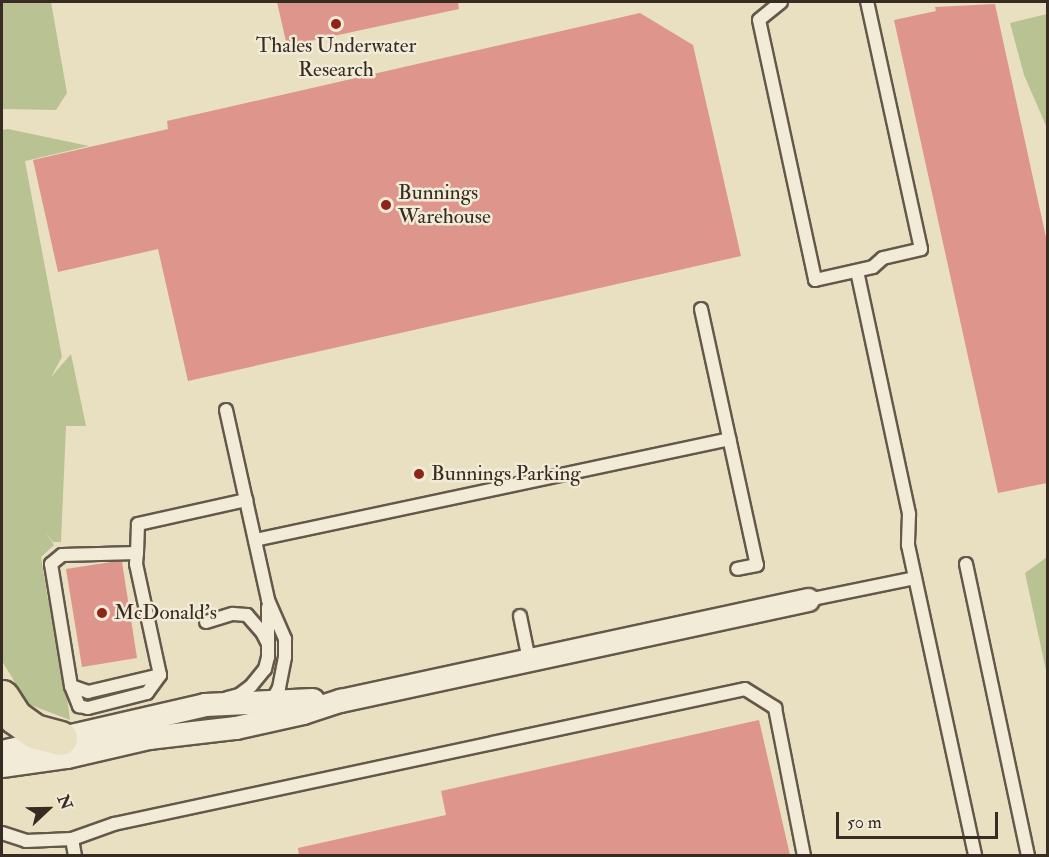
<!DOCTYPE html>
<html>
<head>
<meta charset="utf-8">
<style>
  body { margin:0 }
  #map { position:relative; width:1049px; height:857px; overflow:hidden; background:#e9e0c2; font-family:"IM FELL Double Pica",serif }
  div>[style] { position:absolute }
  .green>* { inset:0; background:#b9c292 }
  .building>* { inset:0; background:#dd958c }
  .roads { filter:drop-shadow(2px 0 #64584a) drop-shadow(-2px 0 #64584a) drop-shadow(0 2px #64584a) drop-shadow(0 -2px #64584a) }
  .lane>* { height:12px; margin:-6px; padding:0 6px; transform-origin:6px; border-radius:6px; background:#f1ebd7 }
  .street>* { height:22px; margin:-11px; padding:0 11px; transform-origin:11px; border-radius:11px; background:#f1ebd7 }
  .highway>* { height:33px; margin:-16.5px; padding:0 16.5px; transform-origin:16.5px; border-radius:16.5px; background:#e9e0c2 }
  .dots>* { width:16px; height:16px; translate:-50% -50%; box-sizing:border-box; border:3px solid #f1ebd7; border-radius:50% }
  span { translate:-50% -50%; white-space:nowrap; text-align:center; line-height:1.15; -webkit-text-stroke:5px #f1ebd7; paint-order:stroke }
  .poi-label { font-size:21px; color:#372b22 }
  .left { translate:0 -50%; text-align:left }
  .frame { position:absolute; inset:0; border:3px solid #372b22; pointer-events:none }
  .north { position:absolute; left:18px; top:779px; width:60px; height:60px; -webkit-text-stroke:4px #f1ebd7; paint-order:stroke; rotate:68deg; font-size:16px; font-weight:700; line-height:24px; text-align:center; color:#372b22 }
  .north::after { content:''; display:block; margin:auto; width:21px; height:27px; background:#372b22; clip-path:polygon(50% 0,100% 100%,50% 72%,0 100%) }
  .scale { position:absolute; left:836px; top:812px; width:162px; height:27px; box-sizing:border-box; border:3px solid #372b22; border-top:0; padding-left:8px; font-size:18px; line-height:21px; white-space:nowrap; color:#372b22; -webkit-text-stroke:4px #f1ebd7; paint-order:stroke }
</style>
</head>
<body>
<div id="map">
  <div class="green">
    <div style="clip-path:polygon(2px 2px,51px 2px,67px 93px,56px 110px,2px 109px)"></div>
    <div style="clip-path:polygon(1047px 14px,1048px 14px,1047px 128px,1024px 75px,1010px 23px)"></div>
    <div style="clip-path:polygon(8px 129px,89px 146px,25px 161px,62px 357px,51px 377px,71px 354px,86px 426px,66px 426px,61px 542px,53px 542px,45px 531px,54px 545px,41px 557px,48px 600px,55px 608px,70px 720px,28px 704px,2px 661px,2px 130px)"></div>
    <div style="clip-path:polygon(1047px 557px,1047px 675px,1025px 573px)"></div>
  </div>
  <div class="building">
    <div style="clip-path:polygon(277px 2px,458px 2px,459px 9px,287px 46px)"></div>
    <div style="clip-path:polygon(995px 4px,1047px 242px,1047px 483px,998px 493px,894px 20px,936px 11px,935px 7px)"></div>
    <div style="clip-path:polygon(640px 13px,693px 45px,741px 256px,188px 381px,158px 249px,58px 272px,33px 160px,168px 129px,167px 121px)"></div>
    <div style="clip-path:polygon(111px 562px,122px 562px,137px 658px,82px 667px,66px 569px)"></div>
    <div style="clip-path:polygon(759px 720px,790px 855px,299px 855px,298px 848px,446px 815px,441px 791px)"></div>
  </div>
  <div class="roads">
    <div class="lane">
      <div style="left:781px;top:2px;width:28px;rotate:141deg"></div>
      <div style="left:759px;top:20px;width:266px;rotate:77.8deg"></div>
      <div style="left:815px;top:280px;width:59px;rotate:-12.6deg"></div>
      <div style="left:873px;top:267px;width:13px;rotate:-42deg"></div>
      <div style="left:883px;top:258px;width:39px;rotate:-13deg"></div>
      <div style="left:921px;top:249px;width:253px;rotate:-102.3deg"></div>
      <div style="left:857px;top:271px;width:249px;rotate:77.9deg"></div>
      <div style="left:909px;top:514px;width:31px;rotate:92deg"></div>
      <div style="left:908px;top:545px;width:318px;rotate:77.8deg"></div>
      <div style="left:701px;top:309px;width:262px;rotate:77.7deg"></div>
      <div style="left:757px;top:565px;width:20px;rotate:169deg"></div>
      <div style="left:226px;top:410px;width:195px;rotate:77.5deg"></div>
      <div style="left:268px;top:600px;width:43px;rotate:66.4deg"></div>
      <div style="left:285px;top:639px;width:18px;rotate:90deg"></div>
      <div style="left:285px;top:657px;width:32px;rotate:101deg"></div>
      <div style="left:279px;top:688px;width:18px;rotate:119deg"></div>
      <div style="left:255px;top:540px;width:485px;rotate:-12deg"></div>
      <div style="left:137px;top:553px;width:75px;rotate:178.5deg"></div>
      <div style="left:62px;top:555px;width:14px;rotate:141deg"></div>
      <div style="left:51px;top:564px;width:124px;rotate:80.7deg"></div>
      <div style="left:71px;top:686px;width:22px;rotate:68deg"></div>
      <div style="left:79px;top:706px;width:9px;rotate:13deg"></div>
      <div style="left:88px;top:708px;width:61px;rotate:-14.3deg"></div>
      <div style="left:147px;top:693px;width:22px;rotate:-54deg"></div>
      <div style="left:160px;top:675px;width:114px;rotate:-102.2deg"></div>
      <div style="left:136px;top:564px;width:11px;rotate:-85deg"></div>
      <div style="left:137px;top:553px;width:29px;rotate:-88deg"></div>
      <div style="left:138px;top:524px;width:111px;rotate:-12.5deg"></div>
      <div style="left:966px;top:564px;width:299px;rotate:78deg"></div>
      <div style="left:808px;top:600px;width:109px;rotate:-11.6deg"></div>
      <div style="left:520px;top:616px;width:45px;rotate:78.4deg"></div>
      <div style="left:206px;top:622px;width:28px;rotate:-17deg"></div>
      <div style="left:233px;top:614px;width:14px;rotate:4deg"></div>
      <div style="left:247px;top:615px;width:23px;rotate:49deg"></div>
      <div style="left:262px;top:632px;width:13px;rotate:63deg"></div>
      <div style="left:71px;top:686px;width:18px;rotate:19deg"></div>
      <div style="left:88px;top:692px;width:74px;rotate:-13.3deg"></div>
      <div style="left:227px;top:698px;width:12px;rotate:-14deg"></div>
      <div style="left:239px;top:695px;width:15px;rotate:-37deg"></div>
      <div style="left:251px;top:686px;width:22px;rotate:-51deg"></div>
      <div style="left:265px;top:669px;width:12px;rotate:-76deg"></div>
      <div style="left:268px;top:657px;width:50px;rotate:-90deg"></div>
      <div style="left:2px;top:833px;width:25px;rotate:18deg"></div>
      <div style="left:26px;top:841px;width:46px;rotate:-2.5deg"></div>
      <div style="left:72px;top:839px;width:45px;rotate:-19.7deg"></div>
      <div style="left:114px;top:824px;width:645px;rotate:-12.08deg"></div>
      <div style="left:745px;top:689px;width:36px;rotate:32deg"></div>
      <div style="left:775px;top:708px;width:151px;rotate:78.9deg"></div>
      <div style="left:72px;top:839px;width:17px;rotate:80deg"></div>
    </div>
    <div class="street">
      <div style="left:2px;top:752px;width:208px;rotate:-13deg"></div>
      <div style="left:205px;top:705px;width:108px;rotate:-2.7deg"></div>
      <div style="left:2px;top:766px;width:66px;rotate:-7.9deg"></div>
      <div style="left:67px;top:757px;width:84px;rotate:-13deg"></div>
      <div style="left:149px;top:738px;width:88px;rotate:-6.6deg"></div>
      <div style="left:236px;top:728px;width:69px;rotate:-12.6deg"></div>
      <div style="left:303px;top:713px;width:40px;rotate:-18deg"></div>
      <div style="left:341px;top:701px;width:478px;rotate:-12.2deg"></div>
    </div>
    <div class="highway">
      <div style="left:2px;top:697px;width:24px;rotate:57deg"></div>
      <div style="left:15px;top:717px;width:24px;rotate:36deg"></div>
      <div style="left:34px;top:731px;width:27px;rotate:15deg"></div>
    </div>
  </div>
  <div class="dots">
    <div style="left:336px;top:24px;background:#8f2418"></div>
    <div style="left:386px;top:205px;background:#8f2418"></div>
    <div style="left:419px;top:474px;background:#8f2418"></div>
    <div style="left:102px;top:613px;background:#8f2418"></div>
  </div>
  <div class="poi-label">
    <span style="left:336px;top:58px">Thales Underwater<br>Research</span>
    <span class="left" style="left:398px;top:205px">Bunnings<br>Warehouse</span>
    <span class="left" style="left:431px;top:474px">Bunnings Parking</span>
    <span class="left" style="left:114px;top:613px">McDonald's</span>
  </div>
  <div class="frame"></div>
  <div class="north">N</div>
  <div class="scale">50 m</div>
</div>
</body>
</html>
